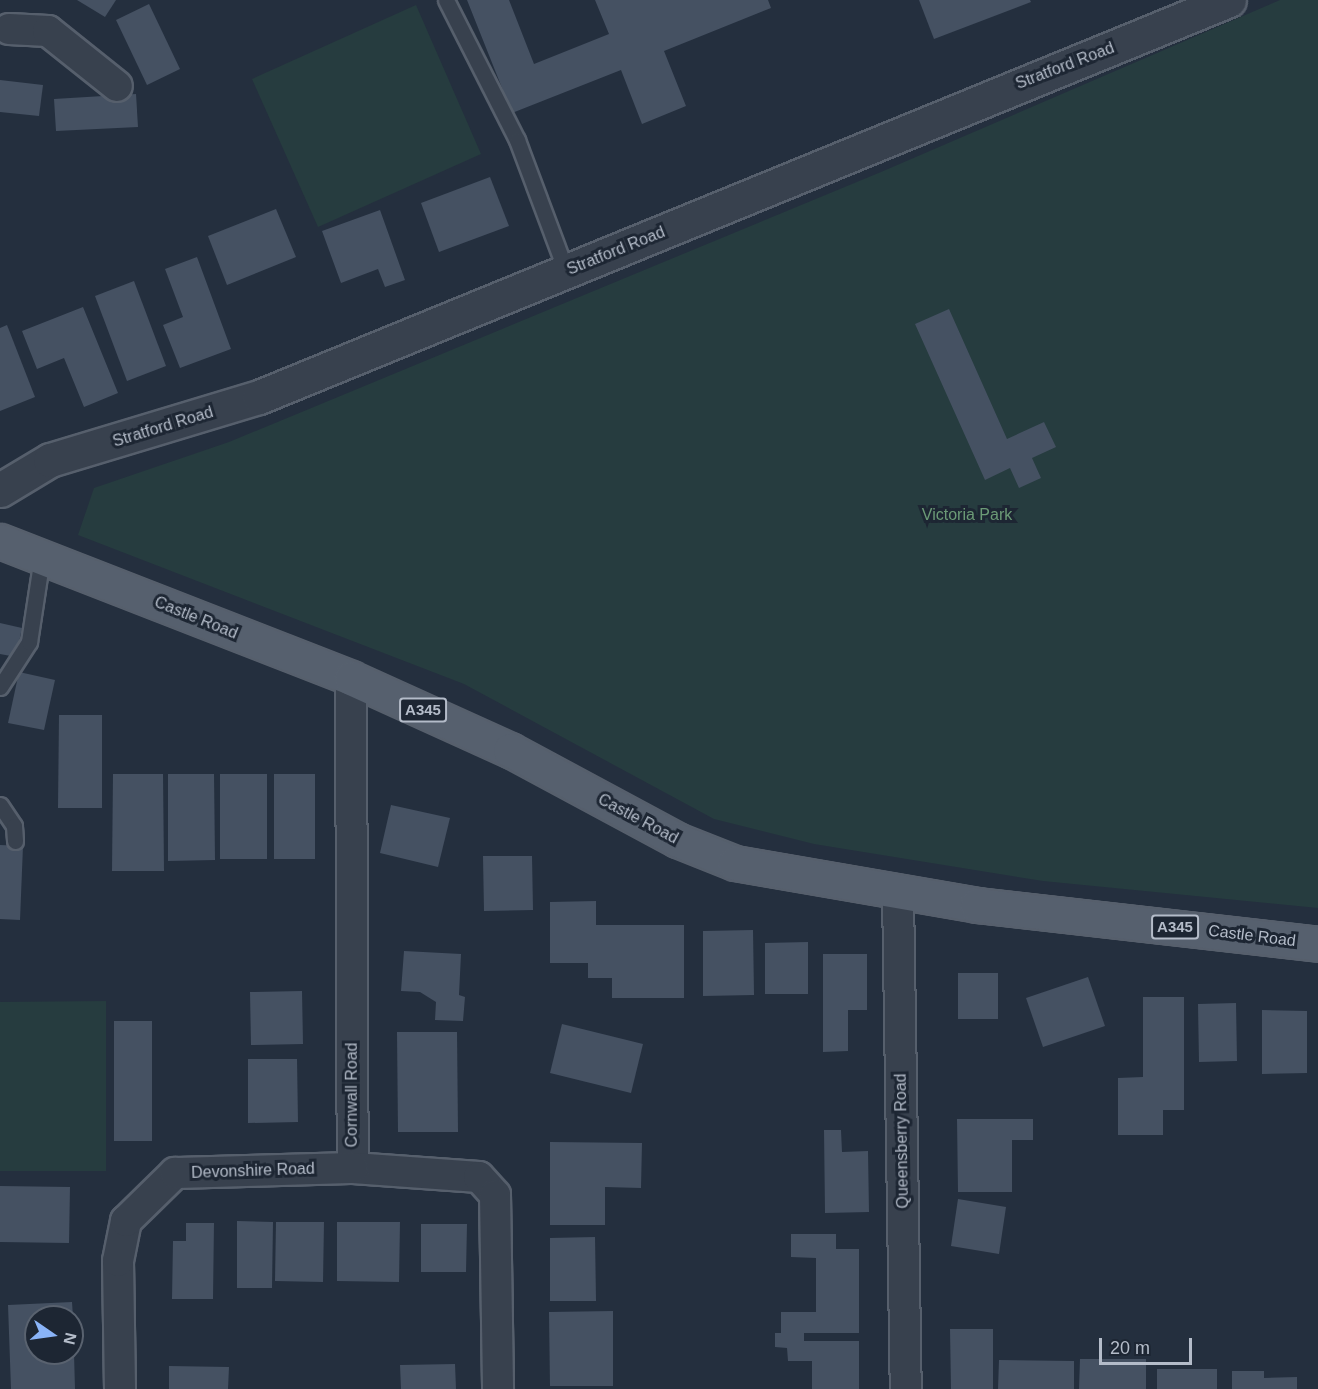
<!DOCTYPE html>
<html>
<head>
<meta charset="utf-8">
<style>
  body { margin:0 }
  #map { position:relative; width:1318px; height:1389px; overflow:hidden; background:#242f3e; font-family:Arial,sans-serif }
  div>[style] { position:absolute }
  .green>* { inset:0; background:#263c3f }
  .building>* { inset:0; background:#455162 }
  .roads { filter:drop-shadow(2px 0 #565f6c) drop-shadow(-2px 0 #565f6c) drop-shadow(0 2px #565f6c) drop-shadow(0 -2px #565f6c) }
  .service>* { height:15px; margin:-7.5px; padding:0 7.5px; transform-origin:7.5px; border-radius:7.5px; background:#38414e }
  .minor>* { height:30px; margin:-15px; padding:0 15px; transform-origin:15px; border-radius:15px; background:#38414e }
  .tertiary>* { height:33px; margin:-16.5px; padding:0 16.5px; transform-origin:16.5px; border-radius:16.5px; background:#38414e }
  .primary>* { height:33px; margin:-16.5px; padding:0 16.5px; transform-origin:16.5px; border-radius:16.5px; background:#56606e }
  span { translate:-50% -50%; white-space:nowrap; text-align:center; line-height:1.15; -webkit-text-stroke:6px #1d2633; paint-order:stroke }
  .shield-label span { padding:2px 4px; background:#1d2633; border:2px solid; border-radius:4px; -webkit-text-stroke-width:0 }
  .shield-label { font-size:15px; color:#b4bcc9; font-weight:700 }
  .street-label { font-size:16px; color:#b4bcc9 }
  .park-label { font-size:16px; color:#6b9a76 }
  .north { position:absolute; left:24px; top:1305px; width:60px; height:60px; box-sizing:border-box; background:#1d2633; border:2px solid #59626f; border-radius:50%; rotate:103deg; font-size:16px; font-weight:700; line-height:24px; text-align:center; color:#b4bcc9 }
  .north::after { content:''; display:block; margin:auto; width:21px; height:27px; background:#8ab4f8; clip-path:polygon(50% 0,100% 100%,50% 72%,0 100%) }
  .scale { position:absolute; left:1099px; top:1338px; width:93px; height:27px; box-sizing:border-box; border:3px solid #b4bcc9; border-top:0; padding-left:8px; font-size:18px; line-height:21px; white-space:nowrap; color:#b4bcc9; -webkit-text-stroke:4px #1d2633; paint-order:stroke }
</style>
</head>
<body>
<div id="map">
  <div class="green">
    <div style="clip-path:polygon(1280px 0,1318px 0,1318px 908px,1043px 881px,814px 844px,714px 819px,464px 684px,78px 535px,94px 488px,229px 442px,881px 172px)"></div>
    <div style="clip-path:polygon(416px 5px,481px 154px,318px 227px,252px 79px)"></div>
    <div style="clip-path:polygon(106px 1001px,106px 1171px,0 1171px,0 1002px)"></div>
  </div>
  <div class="building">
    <div style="clip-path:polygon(77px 0,116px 0,105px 17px)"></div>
    <div style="clip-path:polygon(467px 0,509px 0,534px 64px,609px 34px,595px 0,768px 0,771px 8px,664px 51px,686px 106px,642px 124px,621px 70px,512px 113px)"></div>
    <div style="clip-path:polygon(919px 0,1030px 0,1031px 2px,934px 39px)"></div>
    <div style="clip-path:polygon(149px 4px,180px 69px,147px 85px,116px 20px)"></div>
    <div style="clip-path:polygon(0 80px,43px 85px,39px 116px,0 112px)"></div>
    <div style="clip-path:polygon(136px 94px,138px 127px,56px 131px,54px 99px)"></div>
    <div style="clip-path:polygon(490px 177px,509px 226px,439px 252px,421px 203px)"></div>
    <div style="clip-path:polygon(276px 209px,296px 257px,227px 285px,208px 236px)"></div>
    <div style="clip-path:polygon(380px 210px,405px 280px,385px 287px,378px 269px,341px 283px,322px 231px)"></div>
    <div style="clip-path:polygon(197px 257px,231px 349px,180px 368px,163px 325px,183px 317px,165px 269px)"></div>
    <div style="clip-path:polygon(134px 281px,166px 366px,127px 381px,95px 296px)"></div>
    <div style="clip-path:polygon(83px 307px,118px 393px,84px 407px,64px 358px,37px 369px,22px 331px)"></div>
    <div style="clip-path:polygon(949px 309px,1007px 439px,1044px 422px,1056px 447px,1032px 458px,1041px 478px,1019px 488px,1010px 468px,985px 480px,915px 324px)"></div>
    <div style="clip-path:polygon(7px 325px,35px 397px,0 411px,0 328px)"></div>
    <div style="clip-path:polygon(0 623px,22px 628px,16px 657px,0 654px)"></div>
    <div style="clip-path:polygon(19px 672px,55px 680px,44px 730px,8px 723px)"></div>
    <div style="clip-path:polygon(59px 715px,102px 715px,102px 808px,58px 808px)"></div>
    <div style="clip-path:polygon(113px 774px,163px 774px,164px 871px,112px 871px)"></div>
    <div style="clip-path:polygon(168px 774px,214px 774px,215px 860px,168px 861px)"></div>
    <div style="clip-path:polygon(220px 774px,267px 774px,267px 859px,220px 859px)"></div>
    <div style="clip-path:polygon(274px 774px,315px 774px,315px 859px,274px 859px)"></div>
    <div style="clip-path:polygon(391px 805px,450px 818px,438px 867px,380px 853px)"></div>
    <div style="clip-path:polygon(0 845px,23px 846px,20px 920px,0 919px)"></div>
    <div style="clip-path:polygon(483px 856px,532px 856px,533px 910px,484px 911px)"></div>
    <div style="clip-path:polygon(596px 901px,596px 925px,684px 925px,684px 998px,612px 998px,612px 978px,588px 978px,588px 963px,550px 963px,550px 902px)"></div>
    <div style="clip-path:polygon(753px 930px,754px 995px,703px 996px,703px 931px)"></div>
    <div style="clip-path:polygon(808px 942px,808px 994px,765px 994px,765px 943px)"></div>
    <div style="clip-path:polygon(404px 951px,461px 954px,459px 995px,465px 997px,463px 1021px,435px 1020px,436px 1002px,420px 992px,401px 991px)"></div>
    <div style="clip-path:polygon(823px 954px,867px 954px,867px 1010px,848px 1010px,848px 1051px,823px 1052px)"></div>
    <div style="clip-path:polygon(958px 973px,998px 973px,998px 1019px,958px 1019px)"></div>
    <div style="clip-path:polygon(1088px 977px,1105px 1026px,1043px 1047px,1026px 998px)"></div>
    <div style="clip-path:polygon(302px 991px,303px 1044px,251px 1045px,250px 992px)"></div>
    <div style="clip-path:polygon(1143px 997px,1184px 997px,1184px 1110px,1163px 1110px,1163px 1135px,1118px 1135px,1118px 1078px,1143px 1077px)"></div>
    <div style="clip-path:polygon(1236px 1003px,1237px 1061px,1199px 1062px,1198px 1004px)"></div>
    <div style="clip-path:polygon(1262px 1010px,1307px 1011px,1307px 1073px,1262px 1074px)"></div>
    <div style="clip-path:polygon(114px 1021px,152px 1021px,152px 1141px,114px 1141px)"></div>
    <div style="clip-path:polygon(562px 1024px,643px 1044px,631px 1093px,550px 1073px)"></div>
    <div style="clip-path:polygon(397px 1032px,457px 1032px,458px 1132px,398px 1132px)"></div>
    <div style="clip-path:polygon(248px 1059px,297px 1059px,298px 1122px,248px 1123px)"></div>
    <div style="clip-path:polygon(957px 1119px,1033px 1119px,1033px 1140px,1012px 1140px,1012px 1192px,958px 1192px)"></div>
    <div style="clip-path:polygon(824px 1130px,841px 1130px,842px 1152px,868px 1151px,869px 1212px,825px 1213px)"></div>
    <div style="clip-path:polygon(550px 1142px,642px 1143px,641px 1188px,605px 1187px,605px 1225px,550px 1225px)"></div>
    <div style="clip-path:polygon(0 1186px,70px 1187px,69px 1243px,0 1242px)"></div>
    <div style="clip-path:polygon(958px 1199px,1006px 1207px,999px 1254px,951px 1246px)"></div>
    <div style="clip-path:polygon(237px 1221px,273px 1222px,272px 1288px,237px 1288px)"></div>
    <div style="clip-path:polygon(276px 1222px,324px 1222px,323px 1282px,275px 1281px)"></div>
    <div style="clip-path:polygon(337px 1222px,400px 1222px,399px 1282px,337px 1281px)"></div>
    <div style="clip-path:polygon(186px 1223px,214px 1223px,213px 1299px,172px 1299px,173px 1241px,186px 1241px)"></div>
    <div style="clip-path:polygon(421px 1224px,467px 1224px,466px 1272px,421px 1272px)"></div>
    <div style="clip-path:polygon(791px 1234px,836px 1234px,836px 1249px,859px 1249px,859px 1333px,804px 1333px,804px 1341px,859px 1341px,859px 1389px,812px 1389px,812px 1361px,788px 1361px,787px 1348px,775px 1347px,775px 1333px,781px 1333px,781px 1312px,816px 1312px,816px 1258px,791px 1257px)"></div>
    <div style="clip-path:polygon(595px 1237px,596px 1301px,550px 1301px,550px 1238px)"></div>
    <div style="clip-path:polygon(72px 1302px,73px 1317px,36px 1317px,36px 1353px,74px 1353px,75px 1389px,11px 1389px,8px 1305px)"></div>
    <div style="clip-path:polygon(613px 1311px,613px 1386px,550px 1386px,549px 1312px)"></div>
    <div style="clip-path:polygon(950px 1329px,993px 1329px,993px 1389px,951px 1389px)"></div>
    <div style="clip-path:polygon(1080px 1359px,1146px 1359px,1146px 1389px,1079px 1389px)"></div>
    <div style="clip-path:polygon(999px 1360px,1074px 1361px,1074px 1389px,998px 1389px)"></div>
    <div style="clip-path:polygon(455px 1364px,456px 1389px,401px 1389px,400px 1365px)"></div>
    <div style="clip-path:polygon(169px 1366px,229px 1367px,228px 1389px,169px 1389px)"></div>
    <div style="clip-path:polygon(1157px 1369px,1217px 1369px,1217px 1389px,1157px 1389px)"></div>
    <div style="clip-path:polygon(1232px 1371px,1264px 1371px,1264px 1378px,1297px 1377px,1297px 1389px,1232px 1389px)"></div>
  </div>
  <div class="roads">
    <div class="service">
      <div style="left:446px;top:0;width:157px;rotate:63.1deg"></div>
      <div style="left:517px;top:140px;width:140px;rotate:69.5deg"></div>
      <div style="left:0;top:687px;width:54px;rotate:-57.2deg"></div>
      <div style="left:29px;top:642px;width:86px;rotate:-81.3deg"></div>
      <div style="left:0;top:805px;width:25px;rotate:56deg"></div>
      <div style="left:14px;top:826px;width:15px;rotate:86deg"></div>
    </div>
    <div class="minor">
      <div style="left:9px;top:29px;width:39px;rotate:3deg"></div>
      <div style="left:48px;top:31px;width:88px;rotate:38.6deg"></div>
      <div style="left:351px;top:678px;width:490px;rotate:89.8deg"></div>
      <div style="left:353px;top:1168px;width:126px;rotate:4.1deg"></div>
      <div style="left:479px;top:1177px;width:24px;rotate:48deg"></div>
      <div style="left:495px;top:1195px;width:194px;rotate:89.1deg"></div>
      <div style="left:898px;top:894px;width:495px;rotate:89.1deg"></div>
      <div style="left:120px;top:1389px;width:128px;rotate:-90.9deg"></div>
      <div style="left:118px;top:1261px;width:41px;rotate:-78.7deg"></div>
      <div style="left:126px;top:1221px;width:69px;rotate:-44.4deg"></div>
      <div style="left:175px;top:1173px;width:178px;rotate:-1.6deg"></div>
    </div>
    <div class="tertiary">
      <div style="left:0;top:490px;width:58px;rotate:-31deg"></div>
      <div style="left:50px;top:460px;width:218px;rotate:-16.8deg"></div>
      <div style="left:259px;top:397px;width:1048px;rotate:-22.26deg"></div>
    </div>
    <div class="primary">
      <div style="left:0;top:541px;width:377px;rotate:21.3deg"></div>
      <div style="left:351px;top:678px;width:175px;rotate:24.4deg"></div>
      <div style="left:510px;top:750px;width:190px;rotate:28.3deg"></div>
      <div style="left:677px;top:840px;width:62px;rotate:21.6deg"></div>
      <div style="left:735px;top:863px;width:246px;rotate:9.8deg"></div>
      <div style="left:977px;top:905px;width:343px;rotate:6.5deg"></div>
    </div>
  </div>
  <div class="shield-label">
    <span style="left:423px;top:710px">A345</span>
    <span style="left:1175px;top:927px">A345</span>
  </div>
  <div class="street-label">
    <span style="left:1065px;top:66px;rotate:-21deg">Stratford Road</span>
    <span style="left:616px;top:251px;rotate:-22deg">Stratford Road</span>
    <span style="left:163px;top:427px;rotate:-17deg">Stratford Road</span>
    <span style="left:196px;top:618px;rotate:22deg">Castle Road</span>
    <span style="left:638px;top:819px;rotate:28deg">Castle Road</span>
    <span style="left:1252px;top:936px;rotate:7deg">Castle Road</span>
    <span style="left:352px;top:1095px;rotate:-90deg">Cornwall Road</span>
    <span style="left:902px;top:1141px;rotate:-91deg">Queensberry Road</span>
    <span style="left:253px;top:1171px;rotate:-2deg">Devonshire Road</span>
  </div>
  <div class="park-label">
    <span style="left:967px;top:515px">Victoria Park</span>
  </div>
  <div class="north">N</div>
  <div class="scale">20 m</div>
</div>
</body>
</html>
